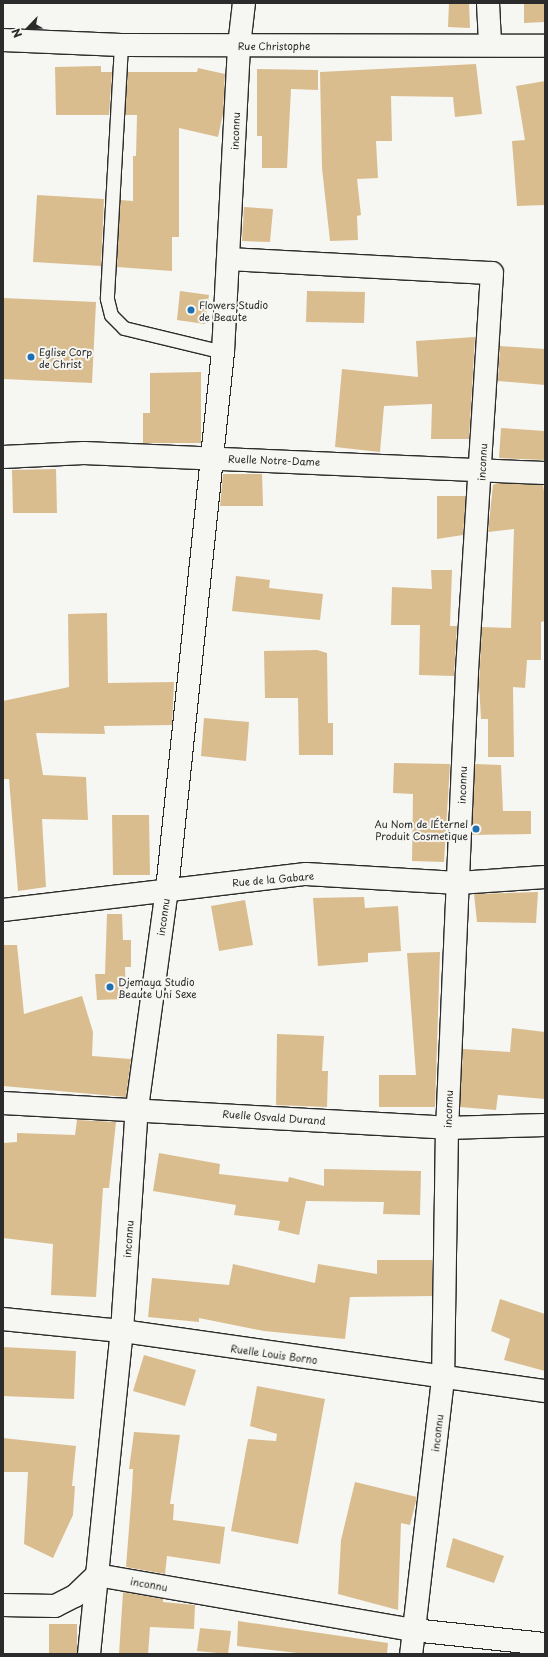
<!DOCTYPE html>
<html>
<head>
<meta charset="utf-8">
<style>
  body { margin:0 }
  #map { position:relative; width:548px; height:1657px; overflow:hidden; background:#f6f6f2; font-family:"Playpen Sans",sans-serif }
  div>[style] { position:absolute }
  .building>* { inset:0; background:#dabd8e }
  .roads { filter:drop-shadow(1px 0 #2b2b2b) drop-shadow(-1px 0 #2b2b2b) drop-shadow(0 1px #2b2b2b) drop-shadow(0 -1px #2b2b2b) }
  .service>* { height:13px; margin:-6.5px; padding:0 6.5px; transform-origin:6.5px; border-radius:6.5px; background:#f6f6f2 }
  .minor>* { height:22px; margin:-11px; padding:0 11px; transform-origin:11px; border-radius:11px; background:#f6f6f2 }
  .dots>* { width:11px; height:11px; translate:-50% -50%; box-sizing:border-box; border:2px solid #f6f6f2; border-radius:50% }
  span { translate:-50% -50%; white-space:nowrap; text-align:center; line-height:1.15; -webkit-text-stroke:4px #f6f6f2; paint-order:stroke }
  .street-label { font-size:10px; color:#2b2b2b }
  .poi-label { font-size:10px; color:#2b2b2b }
  .left { translate:0 -50%; text-align:left }
  .right { translate:-100% -50%; text-align:right }
  .frame { position:absolute; inset:0; border:4px solid #2b2b2b; pointer-events:none }
  .north { position:absolute; left:8px; top:8px; width:40px; height:40px; -webkit-text-stroke:3px #f6f6f2; paint-order:stroke; rotate:245deg; font-size:11px; font-weight:700; line-height:16px; text-align:center; color:#2b2b2b }
  .north::after { content:''; display:block; margin:auto; width:14px; height:18px; background:#2b2b2b; clip-path:polygon(50% 0,100% 100%,50% 72%,0 100%) }
</style>
</head>
<body>
<div id="map">
  <div class="building">
    <div style="clip-path:polygon(449px 3px,469px 3px,470px 28px,448px 27px)"></div>
    <div style="clip-path:polygon(524px 3px,545px 3px,545px 22px,524px 23px)"></div>
    <div style="clip-path:polygon(476px 64px,482px 114px,455px 117px,453px 97px,391px 96px,392px 141px,376px 141px,378px 178px,357px 179px,361px 215px,357px 216px,358px 240px,330px 241px,322px 168px,320px 72px)"></div>
    <div style="clip-path:polygon(101px 66px,101px 72px,112px 72px,109px 115px,56px 115px,55px 67px)"></div>
    <div style="clip-path:polygon(198px 68px,225px 74px,223px 114px,218px 137px,179px 128px,179px 237px,172px 237px,172px 271px,117px 267px,120px 200px,133px 201px,133px 156px,136px 156px,137px 115px,125px 115px,128px 72px,197px 72px)"></div>
    <div style="clip-path:polygon(257px 69px,318px 70px,318px 90px,291px 89px,287px 168px,262px 168px,262px 136px,257px 136px)"></div>
    <div style="clip-path:polygon(545px 81px,545px 205px,517px 206px,512px 141px,525px 140px,516px 86px)"></div>
    <div style="clip-path:polygon(37px 195px,104px 199px,101px 266px,33px 262px)"></div>
    <div style="clip-path:polygon(244px 207px,273px 209px,270px 242px,242px 241px)"></div>
    <div style="clip-path:polygon(180px 291px,209px 295px,205px 324px,177px 320px)"></div>
    <div style="clip-path:polygon(307px 291px,365px 292px,364px 323px,306px 322px)"></div>
    <div style="clip-path:polygon(3px 298px,96px 302px,92px 383px,3px 379px)"></div>
    <div style="clip-path:polygon(475px 337px,469px 439px,431px 439px,432px 404px,384px 406px,380px 452px,335px 447px,342px 369px,418px 377px,416px 341px)"></div>
    <div style="clip-path:polygon(500px 346px,545px 349px,545px 385px,498px 381px)"></div>
    <div style="clip-path:polygon(201px 372px,201px 443px,143px 443px,143px 413px,150px 413px,150px 373px)"></div>
    <div style="clip-path:polygon(501px 428px,545px 431px,545px 460px,499px 458px)"></div>
    <div style="clip-path:polygon(56px 469px,57px 513px,13px 513px,12px 470px)"></div>
    <div style="clip-path:polygon(223px 474px,262px 474px,263px 506px,220px 506px)"></div>
    <div style="clip-path:polygon(497px 483px,543px 485px,545px 498px,545px 621px,541px 622px,541px 660px,527px 660px,525px 688px,513px 687px,514px 757px,488px 757px,488px 719px,481px 719px,479px 684px,482px 627px,511px 628px,514px 529px,488px 532px,493px 485px)"></div>
    <div style="clip-path:polygon(437px 496px,466px 496px,463px 535px,437px 539px)"></div>
    <div style="clip-path:polygon(431px 570px,452px 570px,450px 626px,457px 626px,454px 676px,419px 675px,420px 625px,391px 625px,392px 587px,432px 589px)"></div>
    <div style="clip-path:polygon(236px 576px,270px 580px,269px 588px,323px 594px,320px 620px,232px 611px)"></div>
    <div style="clip-path:polygon(107px 613px,108px 683px,174px 682px,172px 725px,104px 726px,105px 734px,36px 733px,43px 775px,86px 777px,88px 820px,42px 819px,46px 887px,18px 891px,9px 779px,3px 779px,3px 701px,69px 687px,68px 614px)"></div>
    <div style="clip-path:polygon(317px 650px,327px 653px,328px 723px,333px 723px,333px 755px,299px 755px,298px 698px,265px 698px,264px 651px)"></div>
    <div style="clip-path:polygon(204px 718px,249px 722px,246px 761px,201px 756px)"></div>
    <div style="clip-path:polygon(394px 763px,450px 764px,444px 862px,412px 861px,413px 794px,393px 793px)"></div>
    <div style="clip-path:polygon(475px 764px,501px 765px,503px 811px,531px 811px,531px 834px,472px 835px)"></div>
    <div style="clip-path:polygon(112px 815px,149px 815px,150px 875px,113px 875px)"></div>
    <div style="clip-path:polygon(538px 892px,536px 923px,477px 922px,474px 894px)"></div>
    <div style="clip-path:polygon(364px 897px,365px 908px,398px 906px,401px 951px,368px 953px,368px 962px,318px 966px,313px 898px)"></div>
    <div style="clip-path:polygon(245px 900px,253px 945px,219px 951px,211px 906px)"></div>
    <div style="clip-path:polygon(107px 914px,122px 914px,123px 940px,131px 940px,131px 967px,125px 967px,126px 999px,97px 1000px,95px 974px,105px 974px)"></div>
    <div style="clip-path:polygon(3px 945px,17px 945px,24px 1014px,82px 996px,93px 1032px,92px 1056px,131px 1059px,126px 1097px,3px 1086px)"></div>
    <div style="clip-path:polygon(440px 952px,435px 1107px,379px 1107px,379px 1075px,416px 1075px,407px 953px)"></div>
    <div style="clip-path:polygon(512px 1028px,545px 1032px,545px 1099px,498px 1095px,496px 1110px,460px 1107px,463px 1049px,510px 1052px)"></div>
    <div style="clip-path:polygon(277px 1034px,324px 1036px,322px 1071px,328px 1071px,327px 1107px,276px 1105px)"></div>
    <div style="clip-path:polygon(77px 1120px,116px 1122px,109px 1188px,103px 1188px,96px 1297px,51px 1295px,53px 1244px,3px 1238px,3px 1143px,17px 1142px,17px 1133px,75px 1135px)"></div>
    <div style="clip-path:polygon(159px 1153px,220px 1164px,219px 1174px,288px 1182px,289px 1177px,324px 1186px,324px 1169px,421px 1171px,420px 1215px,383px 1214px,384px 1202px,306px 1201px,299px 1235px,278px 1230px,280px 1221px,234px 1215px,236px 1205px,153px 1191px)"></div>
    <div style="clip-path:polygon(377px 1260px,432px 1260px,432px 1296px,350px 1297px,345px 1339px,264px 1331px,199px 1318px,199px 1322px,148px 1317px,152px 1278px,229px 1285px,233px 1264px,315px 1283px,318px 1264px,377px 1274px)"></div>
    <div style="clip-path:polygon(500px 1299px,545px 1314px,545px 1371px,504px 1360px,510px 1339px,491px 1331px)"></div>
    <div style="clip-path:polygon(3px 1347px,76px 1351px,74px 1399px,3px 1396px)"></div>
    <div style="clip-path:polygon(144px 1355px,196px 1370px,185px 1406px,133px 1391px)"></div>
    <div style="clip-path:polygon(257px 1386px,325px 1399px,298px 1544px,231px 1531px,248px 1439px,276px 1441px,277px 1434px,250px 1426px)"></div>
    <div style="clip-path:polygon(134px 1432px,180px 1435px,170px 1504px,174px 1504px,173px 1520px,225px 1527px,220px 1564px,167px 1556px,165px 1574px,126px 1567px,132px 1490px,133px 1469px,129px 1469px)"></div>
    <div style="clip-path:polygon(3px 1438px,76px 1446px,72px 1486px,75px 1486px,73px 1515px,53px 1558px,24px 1544px,28px 1472px,3px 1472px)"></div>
    <div style="clip-path:polygon(355px 1482px,417px 1497px,410px 1525px,401px 1523px,398px 1610px,338px 1594px,341px 1540px)"></div>
    <div style="clip-path:polygon(453px 1538px,504px 1556px,494px 1583px,446px 1567px)"></div>
    <div style="clip-path:polygon(123px 1592px,163px 1599px,163px 1602px,195px 1605px,194px 1629px,150px 1627px,148px 1654px,119px 1654px)"></div>
    <div style="clip-path:polygon(238px 1621px,388px 1643px,387px 1654px,306px 1654px,237px 1646px)"></div>
    <div style="clip-path:polygon(49px 1624px,77px 1624px,77px 1654px,49px 1654px)"></div>
    <div style="clip-path:polygon(200px 1628px,231px 1631px,228px 1654px,197px 1651px)"></div>
  </div>
  <div class="roads">
    <div class="service">
      <div style="left:121px;top:45px;width:254px;rotate:93.2deg"></div>
      <div style="left:107px;top:299px;width:16px;rotate:76deg"></div>
      <div style="left:111px;top:315px;width:18px;rotate:45deg"></div>
      <div style="left:124px;top:328px;width:102px;rotate:13.6deg"></div>
    </div>
    <div class="minor">
      <div style="left:488px;top:3px;width:40px;rotate:87.1deg"></div>
      <div style="left:3px;top:40px;width:118px;rotate:2.4deg"></div>
      <div style="left:121px;top:45px;width:424px;rotate:0.1deg"></div>
      <div style="left:230px;top:259px;width:262px;rotate:3.1deg"></div>
      <div style="left:492px;top:273px;width:400px;rotate:93.6deg"></div>
      <div style="left:467px;top:672px;width:456px;rotate:92.5deg"></div>
      <div style="left:447px;top:1128px;width:251px;rotate:90.9deg"></div>
      <div style="left:443px;top:1379px;width:277px;rotate:96.6deg"></div>
      <div style="left:3px;top:457px;width:81px;rotate:-2.8deg"></div>
      <div style="left:84px;top:453px;width:461px;rotate:2.5deg"></div>
      <div style="left:3px;top:910px;width:305px;rotate:-6.8deg"></div>
      <div style="left:306px;top:874px;width:152px;rotate:3.4deg"></div>
      <div style="left:458px;top:883px;width:87px;rotate:-3.9deg"></div>
      <div style="left:3px;top:1103px;width:445px;rotate:3.2deg"></div>
      <div style="left:447px;top:1128px;width:98px;rotate:-1.8deg"></div>
      <div style="left:3px;top:1319px;width:120px;rotate:5.8deg"></div>
      <div style="left:122px;top:1331px;width:427px;rotate:8.1deg"></div>
      <div style="left:3px;top:1605px;width:52px;rotate:1.1deg"></div>
      <div style="left:55px;top:1606px;width:22px;rotate:-27deg"></div>
      <div style="left:75px;top:1596px;width:30px;rotate:-44deg"></div>
      <div style="left:97px;top:1575px;width:321px;rotate:9.9deg"></div>
      <div style="left:413px;top:1630px;width:133px;rotate:6.1deg"></div>
      <div style="left:89px;top:1654px;width:325px;rotate:-84.2deg"></div>
      <div style="left:122px;top:1331px;width:224px;rotate:-86.2deg"></div>
      <div style="left:137px;top:1108px;width:220px;rotate:-82.2deg"></div>
      <div style="left:167px;top:890px;width:541px;rotate:-84.06deg"></div>
      <div style="left:223px;top:352px;width:306px;rotate:-87deg"></div>
      <div style="left:239px;top:46px;width:43px;rotate:-83.4deg"></div>
    </div>
  </div>
  <div class="dots">
    <div style="left:191px;top:310px;background:#1f6fb2"></div>
    <div style="left:31px;top:357px;background:#1f6fb2"></div>
    <div style="left:476px;top:829px;background:#1f6fb2"></div>
    <div style="left:110px;top:987px;background:#1f6fb2"></div>
  </div>
  <div class="street-label">
    <span style="left:274px;top:46px">Rue Christophe</span>
    <span style="left:235px;top:131px;rotate:-88deg">inconnu</span>
    <span style="left:274px;top:460px;rotate:2deg">Ruelle Notre-Dame</span>
    <span style="left:482px;top:462px;rotate:-87deg">inconnu</span>
    <span style="left:462px;top:785px;rotate:-88deg">inconnu</span>
    <span style="left:273px;top:879px;rotate:-5deg">Rue de la Gabare</span>
    <span style="left:163px;top:917px;rotate:-82deg">inconnu</span>
    <span style="left:448px;top:1109px;rotate:-88deg">inconnu</span>
    <span style="left:274px;top:1117px;rotate:4deg">Ruelle Osvald Durand</span>
    <span style="left:128px;top:1239px;rotate:-86deg">inconnu</span>
    <span style="left:274px;top:1354px;rotate:8deg">Ruelle Louis Borno</span>
    <span style="left:437px;top:1433px;rotate:-83deg">inconnu</span>
    <span style="left:149px;top:1584px;rotate:10deg">inconnu</span>
  </div>
  <div class="poi-label">
    <span class="left" style="left:199px;top:310px">Flowers Studio<br>de Beaute</span>
    <span class="left" style="left:39px;top:357px">Eglise Corp<br>de Christ</span>
    <span class="right" style="left:468px;top:829px">Au Nom de lÉternel<br>Produit Cosmetique</span>
    <span class="left" style="left:118px;top:987px">Djemaya Studio<br>Beaute Uni Sexe</span>
  </div>
  <div class="frame"></div>
  <div class="north">N</div>
</div>
</body>
</html>
